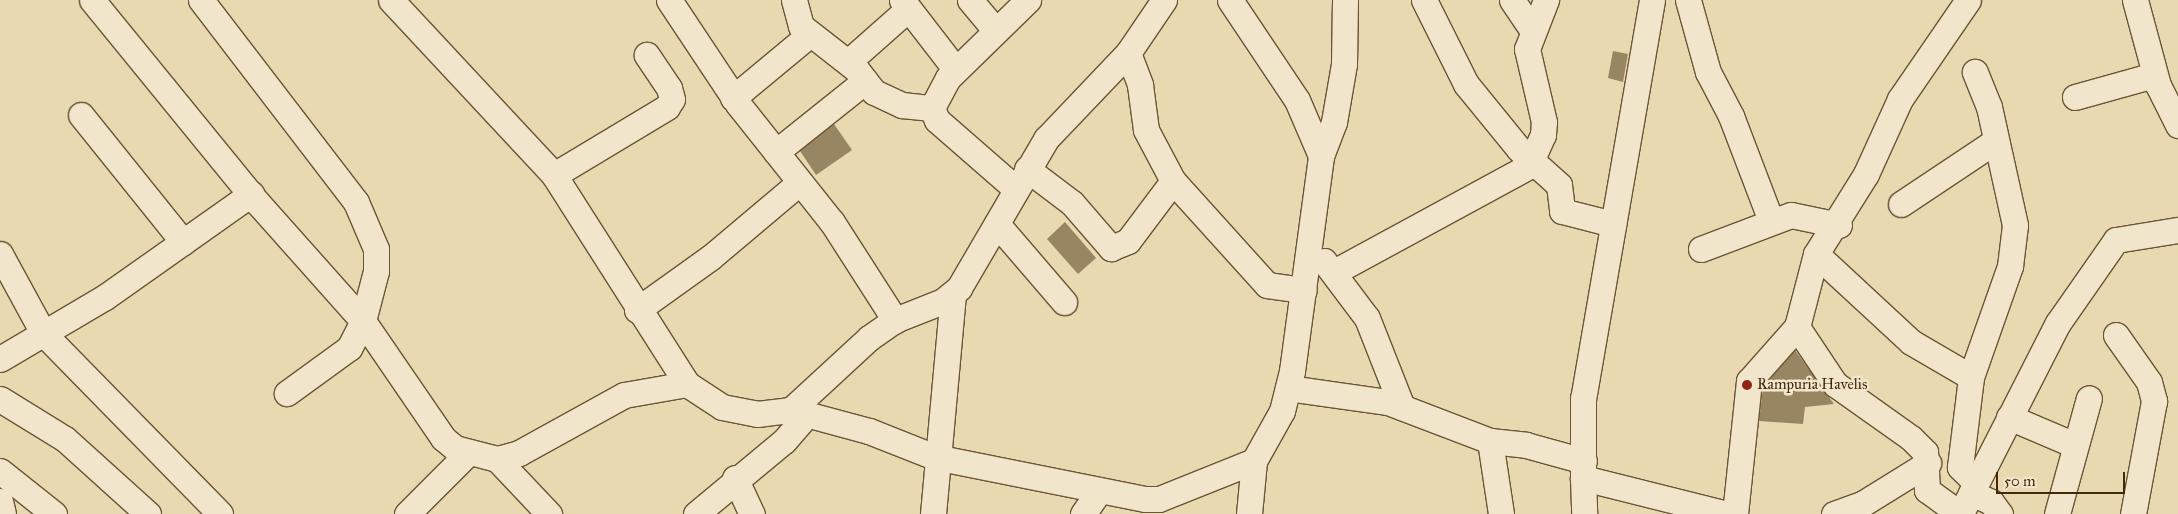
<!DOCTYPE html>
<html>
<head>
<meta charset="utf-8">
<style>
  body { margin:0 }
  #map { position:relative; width:2178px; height:514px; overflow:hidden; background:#e9d9b1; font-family:"IM FELL Great Primer",serif }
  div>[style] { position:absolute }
  .building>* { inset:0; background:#988561 }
  .roads { filter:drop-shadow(1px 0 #6b5534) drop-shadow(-1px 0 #6b5534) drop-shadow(0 1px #6b5534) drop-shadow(0 -1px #6b5534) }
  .minor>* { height:25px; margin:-12.5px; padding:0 12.5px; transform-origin:12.5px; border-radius:12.5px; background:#f1e6cc }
  .dots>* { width:14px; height:14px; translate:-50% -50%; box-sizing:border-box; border:2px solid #f1e6cc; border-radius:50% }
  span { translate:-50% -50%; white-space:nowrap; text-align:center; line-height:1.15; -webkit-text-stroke:5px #f1e6cc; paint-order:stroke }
  .poi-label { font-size:15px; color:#41290a }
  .left { translate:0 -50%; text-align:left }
  .scale { position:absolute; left:1996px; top:472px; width:129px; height:22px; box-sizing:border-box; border:2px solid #41290a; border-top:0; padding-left:6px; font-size:15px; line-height:18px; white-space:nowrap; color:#41290a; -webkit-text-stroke:4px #f1e6cc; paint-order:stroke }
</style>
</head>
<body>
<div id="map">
  <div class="building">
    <div style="clip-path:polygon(1613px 51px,1628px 54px,1623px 82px,1608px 78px)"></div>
    <div style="clip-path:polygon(834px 124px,852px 150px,816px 175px,800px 151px)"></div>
    <div style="clip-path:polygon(1065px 222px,1096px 258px,1078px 274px,1047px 239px)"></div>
    <div style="clip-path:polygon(1795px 350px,1834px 404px,1805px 407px,1803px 424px,1759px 421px,1763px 387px)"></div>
  </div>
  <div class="roads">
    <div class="minor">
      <div style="left:92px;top:0;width:261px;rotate:50.8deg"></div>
      <div style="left:257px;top:202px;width:159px;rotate:48.3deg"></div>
      <div style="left:363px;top:321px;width:142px;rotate:55.6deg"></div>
      <div style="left:443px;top:438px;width:16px;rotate:40deg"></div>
      <div style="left:455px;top:448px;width:43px;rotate:14.7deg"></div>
      <div style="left:497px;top:459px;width:23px;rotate:-15deg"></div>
      <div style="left:519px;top:453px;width:120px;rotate:-28.9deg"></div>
      <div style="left:624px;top:395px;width:64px;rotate:-9.9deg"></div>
      <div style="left:201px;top:0;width:255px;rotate:52.5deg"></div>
      <div style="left:356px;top:202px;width:51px;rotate:66.9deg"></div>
      <div style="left:376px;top:249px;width:22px;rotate:90deg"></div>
      <div style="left:376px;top:271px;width:52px;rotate:104.6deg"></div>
      <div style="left:363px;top:321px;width:30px;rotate:117deg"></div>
      <div style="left:349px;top:348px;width:77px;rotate:144deg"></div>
      <div style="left:391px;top:0;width:239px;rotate:47deg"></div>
      <div style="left:554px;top:175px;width:248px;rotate:57.5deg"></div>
      <div style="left:687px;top:384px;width:42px;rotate:33.3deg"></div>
      <div style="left:722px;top:407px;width:36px;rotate:11deg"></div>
      <div style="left:757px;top:414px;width:34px;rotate:-7deg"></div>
      <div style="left:791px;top:410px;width:81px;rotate:15.1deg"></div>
      <div style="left:869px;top:431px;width:71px;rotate:21.5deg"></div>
      <div style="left:935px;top:457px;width:214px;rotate:11.3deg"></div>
      <div style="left:1145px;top:499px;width:14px"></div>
      <div style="left:1159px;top:499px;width:102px;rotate:-21.8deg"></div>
      <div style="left:669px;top:0;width:125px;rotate:56.4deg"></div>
      <div style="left:738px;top:104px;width:151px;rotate:51.5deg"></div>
      <div style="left:832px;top:222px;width:117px;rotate:57.3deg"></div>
      <div style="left:794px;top:0;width:27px;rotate:75deg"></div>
      <div style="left:801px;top:26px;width:70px;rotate:38deg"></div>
      <div style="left:856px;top:69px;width:29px;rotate:52deg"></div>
      <div style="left:874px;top:92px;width:31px;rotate:25deg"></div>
      <div style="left:902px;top:105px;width:30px;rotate:6deg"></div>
      <div style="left:902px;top:0;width:88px;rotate:52.4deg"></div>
      <div style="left:970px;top:0;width:40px;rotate:50deg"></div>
      <div style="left:1230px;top:0;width:120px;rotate:56.2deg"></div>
      <div style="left:1297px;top:100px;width:61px;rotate:66.8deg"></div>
      <div style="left:1424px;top:0;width:94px;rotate:63.4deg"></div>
      <div style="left:1466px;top:84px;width:84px;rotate:50.8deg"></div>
      <div style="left:1519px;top:149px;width:54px;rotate:42deg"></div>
      <div style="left:1559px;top:185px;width:26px;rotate:83deg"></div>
      <div style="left:1562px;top:211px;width:53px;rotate:14.3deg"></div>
      <div style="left:1512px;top:0;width:36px;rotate:56deg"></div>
      <div style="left:1652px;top:0;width:404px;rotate:99.8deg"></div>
      <div style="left:1583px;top:398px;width:80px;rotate:90deg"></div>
      <div style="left:1583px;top:478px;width:148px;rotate:14deg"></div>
      <div style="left:1688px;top:0;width:75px;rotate:74.5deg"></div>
      <div style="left:1708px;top:72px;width:50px;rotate:62.4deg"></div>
      <div style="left:1731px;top:116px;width:112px;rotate:69.1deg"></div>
      <div style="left:2135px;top:0;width:88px;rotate:74.9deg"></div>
      <div style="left:2158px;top:85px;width:45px;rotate:63.4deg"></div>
      <div style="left:1128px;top:53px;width:34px;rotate:69deg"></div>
      <div style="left:1140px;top:85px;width:45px;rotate:82.4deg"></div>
      <div style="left:1146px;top:130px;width:58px;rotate:62.1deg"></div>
      <div style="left:1173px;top:181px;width:140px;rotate:47.9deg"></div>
      <div style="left:1267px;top:285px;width:37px;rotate:8deg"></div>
      <div style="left:848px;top:62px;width:80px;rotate:-41.5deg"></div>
      <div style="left:2075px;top:97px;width:82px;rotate:-15.6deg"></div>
      <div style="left:733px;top:98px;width:100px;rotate:-39.7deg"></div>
      <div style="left:81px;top:115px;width:163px;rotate:51.2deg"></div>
      <div style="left:776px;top:152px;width:114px;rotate:-38.6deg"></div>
      <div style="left:1027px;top:169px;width:56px;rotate:37.1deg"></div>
      <div style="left:1072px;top:203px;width:60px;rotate:49.1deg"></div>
      <div style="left:1111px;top:248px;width:18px;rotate:-22deg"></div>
      <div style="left:1128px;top:241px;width:75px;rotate:-53.1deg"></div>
      <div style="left:554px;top:175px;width:132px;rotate:-31deg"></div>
      <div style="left:667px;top:107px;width:9px;rotate:-58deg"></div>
      <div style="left:672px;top:99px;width:11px;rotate:-105deg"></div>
      <div style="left:669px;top:88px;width:40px;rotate:-124deg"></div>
      <div style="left:1016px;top:189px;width:105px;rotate:-138.9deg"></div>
      <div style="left:937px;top:120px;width:13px;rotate:-113deg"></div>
      <div style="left:932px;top:108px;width:34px;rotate:-62deg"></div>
      <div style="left:948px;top:78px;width:112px;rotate:-44.3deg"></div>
      <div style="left:1901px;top:204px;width:112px;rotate:-33.7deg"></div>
      <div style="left:997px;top:224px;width:103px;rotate:49.3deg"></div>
      <div style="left:1701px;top:249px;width:96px;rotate:-20.7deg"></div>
      <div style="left:1791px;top:215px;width:49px;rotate:11.8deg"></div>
      <div style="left:0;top:254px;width:90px;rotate:61.4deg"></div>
      <div style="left:43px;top:333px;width:253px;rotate:45.6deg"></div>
      <div style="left:1816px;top:254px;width:129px;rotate:42.8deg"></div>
      <div style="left:1911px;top:342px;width:69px;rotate:30.3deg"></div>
      <div style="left:1324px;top:261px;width:71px;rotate:53deg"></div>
      <div style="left:1367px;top:318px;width:96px;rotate:68.5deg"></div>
      <div style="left:1334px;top:272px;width:222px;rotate:-28.5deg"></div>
      <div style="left:1529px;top:166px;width:34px;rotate:-66deg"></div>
      <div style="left:1543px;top:135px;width:13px;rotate:-86deg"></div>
      <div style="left:1544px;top:122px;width:75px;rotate:-103.1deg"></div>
      <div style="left:1527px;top:49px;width:53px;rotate:-68.8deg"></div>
      <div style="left:637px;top:310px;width:91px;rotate:-35.6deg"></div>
      <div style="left:711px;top:257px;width:116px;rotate:-40.1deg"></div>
      <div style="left:1797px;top:327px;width:69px;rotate:56.3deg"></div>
      <div style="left:1835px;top:384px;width:93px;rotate:35.4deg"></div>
      <div style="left:1911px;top:438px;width:20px;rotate:45deg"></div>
      <div style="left:1925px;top:452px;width:38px;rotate:87deg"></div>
      <div style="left:1927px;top:490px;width:41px;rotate:36deg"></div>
      <div style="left:2116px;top:335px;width:57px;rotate:54.9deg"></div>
      <div style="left:2149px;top:382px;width:20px;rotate:75deg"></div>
      <div style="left:2154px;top:401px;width:115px;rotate:100.5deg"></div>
      <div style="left:0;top:359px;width:122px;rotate:-30.6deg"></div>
      <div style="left:105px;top:297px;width:179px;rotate:-35.2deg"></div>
      <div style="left:1288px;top:388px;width:101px;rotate:8deg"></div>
      <div style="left:1388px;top:402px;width:109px;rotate:20.9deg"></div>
      <div style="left:1490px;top:441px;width:36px;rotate:6deg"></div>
      <div style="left:1526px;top:445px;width:60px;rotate:15.4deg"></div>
      <div style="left:0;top:399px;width:76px;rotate:31.6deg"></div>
      <div style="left:65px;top:439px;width:112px;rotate:42.1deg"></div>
      <div style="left:791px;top:410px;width:106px;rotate:-42.7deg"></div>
      <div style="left:869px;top:338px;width:32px;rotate:-35deg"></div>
      <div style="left:895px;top:320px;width:52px;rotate:-21.6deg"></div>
      <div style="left:943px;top:301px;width:21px;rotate:-39deg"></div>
      <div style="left:959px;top:288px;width:173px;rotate:-59.7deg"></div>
      <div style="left:1046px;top:139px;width:119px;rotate:-46.4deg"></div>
      <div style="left:1128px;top:53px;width:64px;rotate:-55.8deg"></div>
      <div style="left:2009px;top:417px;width:72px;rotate:23deg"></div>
      <div style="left:1490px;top:441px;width:74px;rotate:81.4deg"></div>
      <div style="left:497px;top:459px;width:76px;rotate:46.6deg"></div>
      <div style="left:0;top:471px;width:69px;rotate:38.5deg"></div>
      <div style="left:735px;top:478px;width:40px;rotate:65deg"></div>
      <div style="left:1583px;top:478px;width:36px;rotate:88deg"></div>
      <div style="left:1974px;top:481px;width:20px;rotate:-135deg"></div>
      <div style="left:1960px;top:467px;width:91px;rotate:-83deg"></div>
      <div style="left:1971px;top:377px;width:118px;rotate:-70.6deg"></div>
      <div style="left:2010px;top:266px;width:41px;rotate:-83deg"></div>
      <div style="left:2015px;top:225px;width:121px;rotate:-102.4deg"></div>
      <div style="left:1989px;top:107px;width:38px;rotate:-112deg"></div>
      <div style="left:1971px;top:493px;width:22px;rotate:24deg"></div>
      <div style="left:1991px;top:502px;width:15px;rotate:53deg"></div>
      <div style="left:0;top:501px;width:13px;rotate:77deg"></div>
      <div style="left:1961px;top:513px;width:213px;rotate:-63deg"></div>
      <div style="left:2058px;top:323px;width:101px;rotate:-55.1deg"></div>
      <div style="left:2116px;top:240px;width:63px;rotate:-9.2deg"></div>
      <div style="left:407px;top:514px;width:85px;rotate:-45deg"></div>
      <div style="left:696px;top:514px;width:114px;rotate:-39.7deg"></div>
      <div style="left:784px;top:441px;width:32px;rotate:-49deg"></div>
      <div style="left:933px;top:514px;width:221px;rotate:-84.8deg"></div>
      <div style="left:1083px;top:514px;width:28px;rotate:-55deg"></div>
      <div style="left:1249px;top:514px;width:53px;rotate:-84.6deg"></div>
      <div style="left:1254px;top:461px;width:57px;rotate:-60.8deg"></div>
      <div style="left:1282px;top:411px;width:41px;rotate:-76deg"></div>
      <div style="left:1292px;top:371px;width:217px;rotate:-82.3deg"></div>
      <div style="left:1321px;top:156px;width:36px;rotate:-69deg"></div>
      <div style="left:1334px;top:122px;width:59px;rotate:-80.2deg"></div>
      <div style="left:1344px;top:64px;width:64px;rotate:-89.1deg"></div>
      <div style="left:1735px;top:514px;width:134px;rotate:-84deg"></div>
      <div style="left:1749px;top:381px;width:72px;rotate:-48.4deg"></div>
      <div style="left:1797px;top:327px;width:75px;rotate:-75.4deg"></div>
      <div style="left:1816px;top:254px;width:94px;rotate:-58deg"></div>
      <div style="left:1866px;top:174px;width:82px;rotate:-65.6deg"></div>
      <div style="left:1900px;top:99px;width:120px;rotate:-55.5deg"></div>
      <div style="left:1834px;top:514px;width:30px;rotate:-20deg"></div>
      <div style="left:1862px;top:504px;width:78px;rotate:-31.8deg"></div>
      <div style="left:2057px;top:514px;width:120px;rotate:-74.6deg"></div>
    </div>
  </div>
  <div class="dots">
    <div style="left:1747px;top:385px;background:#8f2418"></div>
  </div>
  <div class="poi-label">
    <span class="left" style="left:1757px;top:385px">Rampuria Havelis</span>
  </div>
  <div class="scale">50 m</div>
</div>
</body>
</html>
